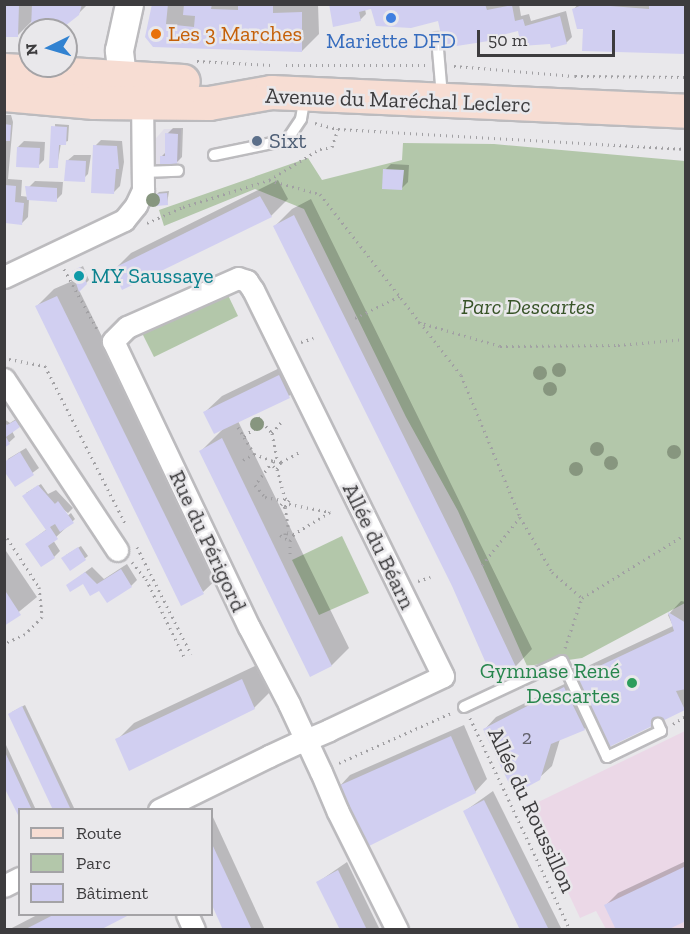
<!DOCTYPE html>
<html>
<head>
<meta charset="utf-8">
<style>
  body { margin:0 }
  #map { position:relative; width:690px; height:934px; overflow:hidden; background:#e9e8eb; font-family:"Zilla Slab",serif }
  div>[style] { position:absolute }
  .built>* { inset:0; background:#e1dee9 }
  .education>* { inset:0; background:#ebd8e7 }
  .green>* { inset:0; background:#b3c7aa }
  .shadow>* { inset:0; background:#0003 }
  .building>* { inset:0; background:#d1cff1 }
  .path>* { height:3px; margin-top:-1.5px; transform-origin:0; background:repeating-linear-gradient(90deg,#a1a0a3 0 1.5px,transparent 0 6px) }
  .roads { filter:drop-shadow(2px 0 #bcbbbe) drop-shadow(-2px 0 #bcbbbe) drop-shadow(0 2px #bcbbbe) drop-shadow(0 -2px #bcbbbe) }
  .service>* { height:10px; margin:-5px; padding:0 5px; transform-origin:5px; border-radius:5px; background:#fff }
  .minor>* { height:21px; margin:-10.5px; padding:0 10.5px; transform-origin:10.5px; border-radius:10.5px; background:#fff }
  .tertiary>* { height:27px; margin:-13.5px; padding:0 13.5px; transform-origin:13.5px; border-radius:13.5px; background:#fff }
  .primary>* { height:33px; margin:-16.5px; padding:0 16.5px; transform-origin:16.5px; border-radius:16.5px; background:#f7ddd3 }
  .trees>* { width:14px; height:14px; margin:-7px; border-radius:50%; background:#87967f }
  .dots>* { width:16px; height:16px; translate:-50% -50%; box-sizing:border-box; border:3px solid #e9e8eb; border-radius:50% }
  span { translate:-50% -50%; white-space:nowrap; text-align:center; line-height:1.15; -webkit-text-stroke:5px #e9e8eb; paint-order:stroke }
  .number-label { font-size:20px; color:#62616b }
  .number-label span { -webkit-text-stroke-width:0 }
  .food-label { font-size:22px; color:#c56008 }
  .left { translate:0 -50%; text-align:left }
  .shop-label { font-size:22px; color:#366cbe }
  .street-label { font-size:22px; color:#3d3c3e }
  .service-label { font-size:22px; color:#4e5e75 }
  .culture-label { font-size:22px; color:#0d838f }
  .park-label { font-size:22px; color:#375327; font-style:italic }
  .leisure-label { font-size:22px; color:#27864d }
  .right { translate:-100% -50%; text-align:right }
  .frame { position:absolute; inset:0; border:6px solid #3d3c3e; pointer-events:none }
  .legend { position:absolute; left:18px; top:808px; width:195px; height:108px; box-sizing:border-box; background:#e9e8eb; border:2px solid #a4a3a6; margin:0; padding:8px 10px; list-style:none; font-size:18px; color:#3d3c3e }
  .legend li { display:flex; align-items:center; gap:12px; height:30px }
  .legend b { width:30px; border:2px solid #a4a3a6 }
  .north { position:absolute; left:18px; top:18px; width:60px; height:60px; box-sizing:border-box; background:#e9e8eb; border:2px solid #a4a3a6; border-radius:50%; rotate:265deg; font-size:16px; font-weight:700; line-height:24px; text-align:center; color:#3d3c3e }
  .north::after { content:''; display:block; margin:auto; width:21px; height:27px; background:#3182d1; clip-path:polygon(50% 0,100% 100%,50% 72%,0 100%) }
  .scale { position:absolute; left:477px; top:30px; width:138px; height:27px; box-sizing:border-box; border:3px solid #3d3c3e; border-top:0; padding-left:8px; font-size:18px; line-height:21px; white-space:nowrap; color:#3d3c3e; -webkit-text-stroke:4px #e9e8eb; paint-order:stroke }
</style>
</head>
<body>
<div id="map">
  <div class="built">
    <div style="clip-path:polygon(164px 129px,181px 129px,179px 174px,152px 175px,151px 144px)"></div>
  </div>
  <div class="education">
    <div style="clip-path:polygon(685px 731px,685px 929px,606px 929px,596px 911px,580px 918px,528px 807px)"></div>
  </div>
  <div class="green">
    <div style="clip-path:polygon(403px 143px,494px 144px,685px 161px,685px 603px,582px 658px,527px 666px,458px 511px,406px 417px,304px 209px,255px 189px,164px 226px,159px 210px,308px 158px,322px 180px,402px 160px)"></div>
    <div style="clip-path:polygon(226px 291px,238px 316px,154px 357px,142px 333px)"></div>
    <div style="clip-path:polygon(342px 536px,369px 593px,319px 615px,292px 560px)"></div>
  </div>
  <div class="shadow">
    <div style="clip-path:polygon(4px 4px,88px 4px,78px 14px,33px 20px,17px 36px)"></div>
    <div style="clip-path:polygon(154px 4px,318px 4px,319px 34px,302px 51px,154px 46px)"></div>
    <div style="clip-path:polygon(331px 4px,519px 4px,521px 16px,529px 14px,531px 21px,566px 11px,572px 37px,566px 43px,519px 29px,474px 43px,439px 19px,372px 7px,365px 9px,366px 14px,360px 20px)"></div>
    <div style="clip-path:polygon(578px 4px,686px 4px,584px 27px,574px 9px)"></div>
    <div style="clip-path:polygon(4px 115px,11px 115px,13px 122px,8px 179px,22px 180px,21px 196px,29px 197px,29px 187px,35px 181px,63px 182px,62px 194px,56px 200px,29px 199px,28px 217px,22px 223px,4px 222px)"></div>
    <div style="clip-path:polygon(55px 124px,69px 125px,68px 141px,61px 143px,57px 167px)"></div>
    <div style="clip-path:polygon(173px 128px,183px 128px,182px 157px,176px 163px,162px 156px,166px 152px,167px 134px)"></div>
    <div style="clip-path:polygon(101px 140px,122px 141px,124px 162px,120px 186px,114px 192px,95px 146px)"></div>
    <div style="clip-path:polygon(24px 141px,45px 142px,44px 160px,38px 166px,18px 147px)"></div>
    <div style="clip-path:polygon(74px 155px,91px 155px,88px 174px,82px 180px,67px 161px)"></div>
    <div style="clip-path:polygon(391px 164px,409px 165px,408px 182px,402px 188px,385px 170px)"></div>
    <div style="clip-path:polygon(278px 180px,288px 199px,271px 216px,114px 270px,131px 253px)"></div>
    <div style="clip-path:polygon(169px 191px,167px 204px,157px 194px,159px 192px)"></div>
    <div style="clip-path:polygon(311px 199px,532px 649px,516px 666px,493px 675px,453px 585px,275px 226px,292px 209px)"></div>
    <div style="clip-path:polygon(83px 266px,89px 280px,79px 290px,220px 576px,203px 592px,37px 306px,54px 289px,77px 279px,74px 271px)"></div>
    <div style="clip-path:polygon(296px 360px,306px 379px,289px 396px,238px 421px,349px 648px,332px 665px,311px 675px,201px 451px,223px 429px,205px 412px,222px 396px)"></div>
    <div style="clip-path:polygon(22px 415px,25px 420px,12px 431px,15px 437px,4px 447px,4px 419px,10px 423px)"></div>
    <div style="clip-path:polygon(26px 448px,39px 468px,16px 485px,8px 459px)"></div>
    <div style="clip-path:polygon(41px 484px,48px 494px,56px 490px,73px 508px,68px 513px,55px 503px,66px 517px,71px 513px,75px 519px,53px 540px,60px 551px,54px 557px,27px 544px,47px 529px,26px 493px)"></div>
    <div style="clip-path:polygon(81px 546px,88px 556px,71px 569px,66px 555px)"></div>
    <div style="clip-path:polygon(4px 548px,37px 597px,4px 624px)"></div>
    <div style="clip-path:polygon(127px 564px,137px 580px,131px 586px,100px 589px,83px 582px,68px 585px,92px 567px,104px 579px)"></div>
    <div style="clip-path:polygon(681px 601px,686px 602px,685px 709px,610px 745px,596px 717px,584px 729px,560px 739px,552px 766px,539px 778px,484px 730px,496px 717px,577px 678px,590px 665px,673px 626px,668px 615px)"></div>
    <div style="clip-path:polygon(259px 664px,271px 691px,254px 708px,117px 740px,134px 723px)"></div>
    <div style="clip-path:polygon(25px 705px,75px 810px,54px 810px,12px 712px)"></div>
    <div style="clip-path:polygon(464px 725px,487px 779px,475px 792px,338px 788px,350px 775px)"></div>
    <div style="clip-path:polygon(6px 745px,36px 810px,20px 810px,4px 784px)"></div>
    <div style="clip-path:polygon(493px 791px,562px 930px,522px 930px,465px 811px)"></div>
    <div style="clip-path:polygon(212px 815px,265px 930px,225px 930px,212px 901px)"></div>
    <div style="clip-path:polygon(686px 861px,686px 919px,606px 905px,618px 893px)"></div>
    <div style="clip-path:polygon(347px 862px,380px 930px,341px 930px,318px 882px)"></div>
    <div style="clip-path:polygon(39px 914px,128px 914px,96px 930px,8px 930px)"></div>
  </div>
  <div class="building">
    <div style="clip-path:polygon(4px 4px,19px 4px,18px 37px,4px 37px)"></div>
    <div style="clip-path:polygon(32px 4px,82px 4px,79px 15px,60px 30px,31px 29px)"></div>
    <div style="clip-path:polygon(152px 4px,168px 4px,166px 24px,194px 27px,195px 16px,183px 15px,184px 4px,212px 4px,211px 9px,238px 10px,238px 4px,273px 4px,273px 13px,302px 12px,302px 52px,153px 47px,145px 37px)"></div>
    <div style="clip-path:polygon(329px 4px,485px 4px,487px 10px,512px 5px,515px 21px,523px 19px,525px 26px,560px 16px,567px 44px,551px 48px,550px 44px,521px 46px,518px 31px,494px 37px,495px 40px,444px 48px,438px 21px,411px 28px,376px 26px,371px 9px,359px 12px,361px 21px,333px 27px)"></div>
    <div style="clip-path:polygon(585px 4px,649px 9px,649px 4px,686px 4px,686px 54px,582px 51px,583px 29px,577px 29px,572px 9px)"></div>
    <div style="clip-path:polygon(4px 124px,11px 125px,10px 141px,4px 141px)"></div>
    <div style="clip-path:polygon(51px 126px,67px 127px,66px 145px,59px 145px,58px 168px,49px 168px)"></div>
    <div style="clip-path:polygon(165px 133px,178px 134px,177px 164px,160px 164px,160px 156px,165px 156px)"></div>
    <div style="clip-path:polygon(93px 145px,117px 146px,119px 169px,116px 169px,114px 194px,91px 193px)"></div>
    <div style="clip-path:polygon(17px 147px,40px 148px,39px 168px,16px 167px)"></div>
    <div style="clip-path:polygon(66px 160px,86px 161px,85px 182px,64px 181px)"></div>
    <div style="clip-path:polygon(383px 169px,404px 170px,402px 190px,382px 189px)"></div>
    <div style="clip-path:polygon(5px 185px,16px 186px,15px 202px,24px 203px,22px 225px,5px 223px)"></div>
    <div style="clip-path:polygon(25px 186px,57px 188px,57px 202px,27px 200px)"></div>
    <div style="clip-path:polygon(167px 193px,168px 205px,156px 206px,155px 194px)"></div>
    <div style="clip-path:polygon(260px 196px,272px 217px,122px 290px,112px 269px)"></div>
    <div style="clip-path:polygon(294px 215px,473px 576px,516px 667px,492px 677px,452px 586px,273px 226px)"></div>
    <div style="clip-path:polygon(80px 267px,87px 284px,79px 292px,72px 271px)"></div>
    <div style="clip-path:polygon(57px 296px,204px 594px,181px 606px,35px 306px)"></div>
    <div style="clip-path:polygon(279px 375px,290px 398px,214px 434px,203px 412px)"></div>
    <div style="clip-path:polygon(16px 420px,20px 427px,6px 437px,10px 444px,4px 448px,4px 422px,7px 425px)"></div>
    <div style="clip-path:polygon(222px 438px,332px 666px,310px 677px,199px 451px)"></div>
    <div style="clip-path:polygon(20px 452px,34px 475px,15px 487px,4px 471px,4px 462px)"></div>
    <div style="clip-path:polygon(38px 485px,55px 504px,58px 501px,74px 523px,60px 532px,55px 524px,50px 527px,58px 539px,48px 546px,55px 558px,41px 567px,25px 544px,46px 530px,22px 496px)"></div>
    <div style="clip-path:polygon(78px 547px,86px 560px,70px 571px,61px 558px)"></div>
    <div style="clip-path:polygon(121px 569px,132px 587px,107px 603px,99px 591px,90px 596px,83px 584px,70px 592px,66px 585px,85px 572px,97px 584px)"></div>
    <div style="clip-path:polygon(4px 589px,21px 615px,4px 626px)"></div>
    <div style="clip-path:polygon(668px 612px,686px 623px,686px 689px,676px 691px,685px 710px,609px 747px,576px 677px,674px 631px)"></div>
    <div style="clip-path:polygon(242px 679px,255px 709px,129px 771px,115px 739px)"></div>
    <div style="clip-path:polygon(564px 687px,585px 730px,551px 744px,540px 780px,514px 794px,483px 729px)"></div>
    <div style="clip-path:polygon(22px 706px,71px 810px,53px 810px,8px 714px)"></div>
    <div style="clip-path:polygon(451px 736px,476px 793px,365px 848px,336px 787px)"></div>
    <div style="clip-path:polygon(4px 750px,32px 810px,20px 810px,20px 819px,4px 787px)"></div>
    <div style="clip-path:polygon(484px 800px,549px 930px,520px 930px,463px 811px)"></div>
    <div style="clip-path:polygon(212px 844px,252px 930px,223px 930px,212px 905px)"></div>
    <div style="clip-path:polygon(686px 866px,686px 921px,667px 930px,616px 930px,604px 905px)"></div>
    <div style="clip-path:polygon(338px 870px,367px 930px,340px 930px,316px 882px)"></div>
    <div style="clip-path:polygon(55px 914px,131px 914px,100px 930px,24px 930px)"></div>
  </div>
  <div class="path">
    <div style="left:197px;top:61px;width:74px;rotate:3.1deg"></div>
    <div style="left:286px;top:65px;width:141px"></div>
    <div style="left:454px;top:66px;width:121px;rotate:4.7deg"></div>
    <div style="left:575px;top:76px;width:111px;rotate:0.5deg"></div>
    <div style="left:315px;top:123px;width:24px;rotate:15deg"></div>
    <div style="left:338px;top:129px;width:349px;rotate:3.3deg"></div>
    <div style="left:269px;top:180px;width:53px;rotate:15.4deg"></div>
    <div style="left:320px;top:194px;width:229px;rotate:52.1deg"></div>
    <div style="left:461px;top:375px;width:154px;rotate:67.4deg"></div>
    <div style="left:520px;top:517px;width:64px;rotate:59.8deg"></div>
    <div style="left:552px;top:572px;width:40px;rotate:41deg"></div>
    <div style="left:147px;top:223px;width:39px;rotate:-24deg"></div>
    <div style="left:183px;top:207px;width:90px;rotate:-17.4deg"></div>
    <div style="left:269px;top:180px;width:60px;rotate:-31.3deg"></div>
    <div style="left:320px;top:149px;width:12px;rotate:-9deg"></div>
    <div style="left:332px;top:147px;width:19px;rotate:-72deg"></div>
    <div style="left:64px;top:269px;width:68px;rotate:61.2deg"></div>
    <div style="left:355px;top:318px;width:50px;rotate:-26.1deg"></div>
    <div style="left:418px;top:322px;width:85px;rotate:16.3deg"></div>
    <div style="left:500px;top:346px;width:118px;rotate:-0.5deg"></div>
    <div style="left:618px;top:345px;width:68px;rotate:-5deg"></div>
    <div style="left:301px;top:342px;width:13px;rotate:-18deg"></div>
    <div style="left:9px;top:359px;width:37px;rotate:11deg"></div>
    <div style="left:45px;top:366px;width:178px;rotate:63deg"></div>
    <div style="left:258px;top:417px;width:21px;rotate:49deg"></div>
    <div style="left:272px;top:433px;width:26px;rotate:79deg"></div>
    <div style="left:238px;top:427px;width:31px;rotate:59deg"></div>
    <div style="left:254px;top:454px;width:20px;rotate:20deg"></div>
    <div style="left:272px;top:433px;width:17px;rotate:-50deg"></div>
    <div style="left:244px;top:436px;width:24px;rotate:-36deg"></div>
    <div style="left:243px;top:460px;width:13px;rotate:-29deg"></div>
    <div style="left:281px;top:462px;width:21px;rotate:-28deg"></div>
    <div style="left:273px;top:466px;width:5px;rotate:37deg"></div>
    <div style="left:277px;top:469px;width:8px;rotate:-60deg"></div>
    <div style="left:281px;top:462px;width:8px;rotate:-173deg"></div>
    <div style="left:273px;top:461px;width:30px;rotate:127deg"></div>
    <div style="left:255px;top:485px;width:16px;rotate:50deg"></div>
    <div style="left:265px;top:497px;width:16px;rotate:11deg"></div>
    <div style="left:277px;top:469px;width:30px;rotate:75deg"></div>
    <div style="left:285px;top:498px;width:4px;rotate:27deg"></div>
    <div style="left:289px;top:500px;width:8px;rotate:120deg"></div>
    <div style="left:285px;top:507px;width:4px;rotate:-153deg"></div>
    <div style="left:281px;top:505px;width:8px;rotate:-60deg"></div>
    <div style="left:289px;top:504px;width:42px;rotate:11deg"></div>
    <div style="left:330px;top:512px;width:42px;rotate:148.6deg"></div>
    <div style="left:285px;top:507px;width:24px;rotate:81deg"></div>
    <div style="left:4px;top:533px;width:64px;rotate:57.1deg"></div>
    <div style="left:39px;top:587px;width:30px;rotate:84deg"></div>
    <div style="left:42px;top:617px;width:24px;rotate:135deg"></div>
    <div style="left:25px;top:634px;width:23px;rotate:155deg"></div>
    <div style="left:280px;top:535px;width:12px;rotate:31deg"></div>
    <div style="left:290px;top:541px;width:8px;rotate:-60deg"></div>
    <div style="left:294px;top:534px;width:9px;rotate:-174deg"></div>
    <div style="left:285px;top:533px;width:5px;rotate:90deg"></div>
    <div style="left:137px;top:547px;width:120px;rotate:63.2deg"></div>
    <div style="left:290px;top:554px;width:13px;rotate:-90deg"></div>
    <div style="left:132px;top:562px;width:22px;rotate:51deg"></div>
    <div style="left:146px;top:579px;width:87px;rotate:64deg"></div>
    <div style="left:482px;top:565px;width:61px;rotate:-51.6deg"></div>
    <div style="left:418px;top:581px;width:13px;rotate:-18deg"></div>
    <div style="left:565px;top:648px;width:53px;rotate:-71.2deg"></div>
    <div style="left:582px;top:598px;width:122px;rotate:-31.6deg"></div>
    <div style="left:470px;top:718px;width:234px;rotate:64.7deg"></div>
    <div style="left:673px;top:724px;width:15px;rotate:-32deg"></div>
    <div style="left:339px;top:763px;width:123px;rotate:-24.1deg"></div>
  </div>
  <div class="roads">
    <div class="service">
      <div style="left:437px;top:38px;width:58px;rotate:85.1deg"></div>
      <div style="left:214px;top:155px;width:75px;rotate:-11.6deg"></div>
      <div style="left:287px;top:140px;width:25px;rotate:-56deg"></div>
      <div style="left:301px;top:119px;width:22px;rotate:-80deg"></div>
      <div style="left:143px;top:172px;width:35px;rotate:-2deg"></div>
      <div style="left:464px;top:707px;width:108px;rotate:-25.1deg"></div>
      <div style="left:562px;top:661px;width:106px;rotate:64.9deg"></div>
      <div style="left:607px;top:757px;width:60px;rotate:-25.7deg"></div>
      <div style="left:661px;top:731px;width:8px;rotate:-113deg"></div>
    </div>
    <div class="minor">
      <div style="left:4px;top:277px;width:133px;rotate:-25.4deg"></div>
      <div style="left:124px;top:220px;width:19px;rotate:-51deg"></div>
      <div style="left:136px;top:205px;width:17px;rotate:-65deg"></div>
      <div style="left:143px;top:190px;width:98px;rotate:-90.6deg"></div>
      <div style="left:4px;top:379px;width:205px;rotate:56.5deg"></div>
      <div style="left:159px;top:810px;width:123px;rotate:-26.1deg"></div>
      <div style="left:269px;top:756px;width:31px;rotate:-25deg"></div>
      <div style="left:297px;top:743px;width:9px;rotate:-18deg"></div>
      <div style="left:306px;top:740px;width:25px;rotate:-23deg"></div>
      <div style="left:329px;top:730px;width:126px;rotate:-25.3deg"></div>
      <div style="left:443px;top:676px;width:430px;rotate:-116.2deg"></div>
      <div style="left:253px;top:290px;width:11px;rotate:-124deg"></div>
      <div style="left:247px;top:281px;width:9px;rotate:-162deg"></div>
      <div style="left:238px;top:278px;width:121px;rotate:156.2deg"></div>
      <div style="left:127px;top:327px;width:20px;rotate:135deg"></div>
      <div style="left:113px;top:341px;width:317px;rotate:64.6deg"></div>
      <div style="left:249px;top:627px;width:87px;rotate:62.5deg"></div>
      <div style="left:289px;top:704px;width:40px;rotate:65deg"></div>
      <div style="left:306px;top:740px;width:35px;rotate:65deg"></div>
      <div style="left:321px;top:772px;width:43px;rotate:67deg"></div>
      <div style="left:338px;top:812px;width:132px;rotate:63.4deg"></div>
      <div style="left:4px;top:886px;width:18px;rotate:-27deg"></div>
      <div style="left:187px;top:914px;width:17px;rotate:66deg"></div>
    </div>
    <div class="tertiary">
      <div style="left:122px;top:76px;width:26px;rotate:-97deg"></div>
      <div style="left:119px;top:50px;width:47px;rotate:-77.7deg"></div>
    </div>
    <div class="primary">
      <div style="left:4px;top:70px;width:179px;rotate:3.5deg"></div>
      <div style="left:4px;top:94px;width:90px;rotate:5.1deg"></div>
      <div style="left:94px;top:102px;width:115px;rotate:0.5deg"></div>
      <div style="left:209px;top:103px;width:63px;rotate:-10.1deg"></div>
      <div style="left:271px;top:92px;width:415px;rotate:2.6deg"></div>
    </div>
  </div>
  <div class="trees">
    <div style="left:153px;top:200px"></div>
    <div style="left:559px;top:370px"></div>
    <div style="left:540px;top:373px"></div>
    <div style="left:550px;top:389px"></div>
    <div style="left:257px;top:424px"></div>
    <div style="left:597px;top:449px"></div>
    <div style="left:674px;top:452px"></div>
    <div style="left:611px;top:463px"></div>
    <div style="left:576px;top:469px"></div>
  </div>
  <div class="dots">
    <div style="left:391px;top:18px;background:#3f7fe0"></div>
    <div style="left:156px;top:34px;background:#e8710a"></div>
    <div style="left:257px;top:141px;background:#5c6f8a"></div>
    <div style="left:79px;top:276px;background:#0f9aa8"></div>
    <div style="left:632px;top:683px;background:#2e9e5b"></div>
  </div>
  <div class="number-label">
    <span style="left:527px;top:737px">2</span>
  </div>
  <div class="food-label">
    <span class="left" style="left:168px;top:34px">Les 3 Marches</span>
  </div>
  <div class="shop-label">
    <span style="left:391px;top:41px">Mariette DFD</span>
  </div>
  <div class="street-label">
    <span style="left:398px;top:100px;rotate:2deg">Avenue du Maréchal Leclerc</span>
    <span style="left:208px;top:541px;rotate:65deg">Rue du Périgord</span>
    <span style="left:379px;top:546px;rotate:64deg">Allée du Béarn</span>
    <span style="left:532px;top:810px;rotate:65deg">Allée du Roussillon</span>
  </div>
  <div class="service-label">
    <span class="left" style="left:269px;top:141px">Sixt</span>
  </div>
  <div class="culture-label">
    <span class="left" style="left:91px;top:276px">MY Saussaye</span>
  </div>
  <div class="park-label">
    <span style="left:528px;top:307px">Parc Descartes</span>
  </div>
  <div class="leisure-label">
    <span class="right" style="left:620px;top:683px">Gymnase René<br>Descartes</span>
  </div>
  <div class="frame"></div>
  <ul class="legend">
  <li><b style="height:8px;background:#f7ddd3"></b>Route</li>
  <li><b style="height:16px;background:#b3c7aa"></b>Parc</li>
  <li><b style="height:16px;background:#d1cff1"></b>Bâtiment</li>
  </ul>
  <div class="north">N</div>
  <div class="scale">50 m</div>
</div>
</body>
</html>
